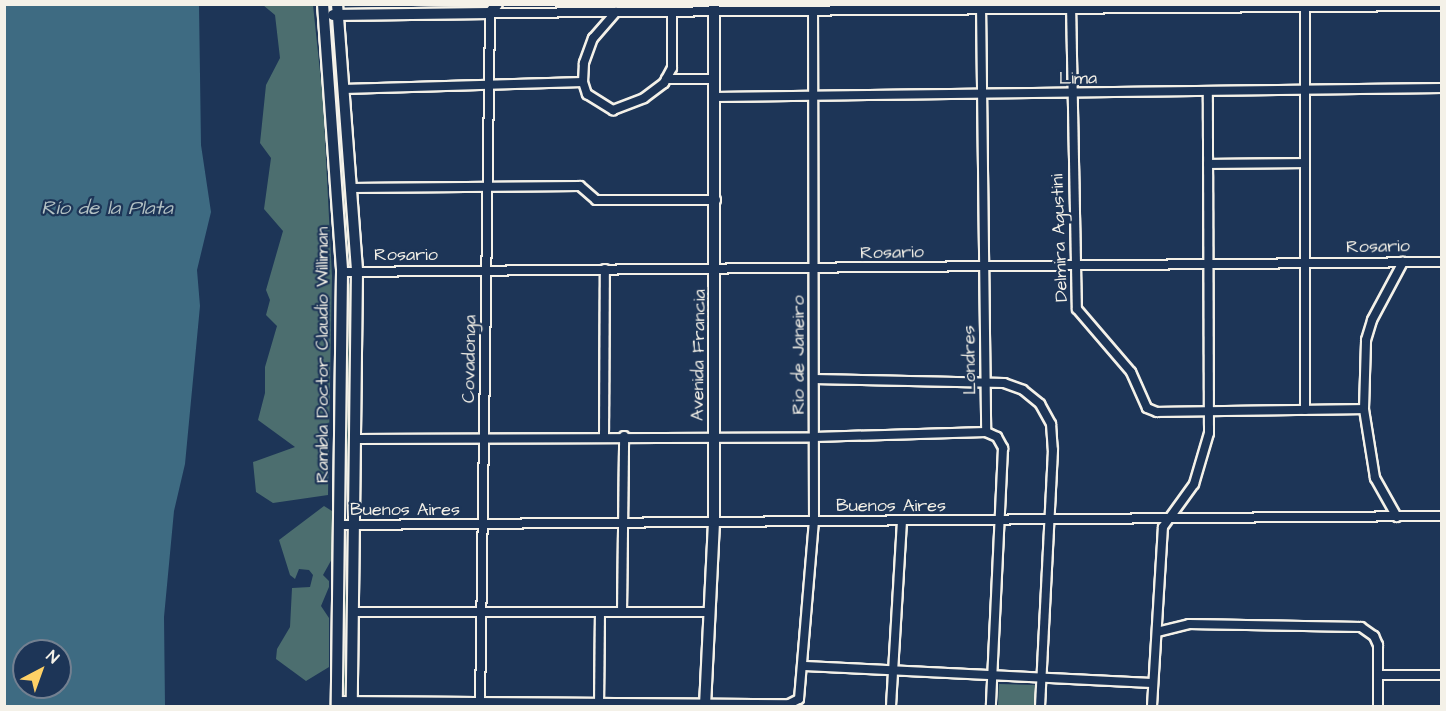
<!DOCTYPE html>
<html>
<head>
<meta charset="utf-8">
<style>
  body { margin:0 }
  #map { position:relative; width:1446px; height:711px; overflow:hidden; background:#1d3557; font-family:"Architects Daughter",sans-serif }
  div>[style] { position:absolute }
  .green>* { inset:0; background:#4c6e6f }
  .water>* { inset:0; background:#3e6b82 }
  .roads { filter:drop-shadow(2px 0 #f4f1e8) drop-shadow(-2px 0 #f4f1e8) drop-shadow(0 2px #f4f1e8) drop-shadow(0 -2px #f4f1e8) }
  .street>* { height:8px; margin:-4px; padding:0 4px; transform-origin:4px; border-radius:4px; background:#1d3557 }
  .secondary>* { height:10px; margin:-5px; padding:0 5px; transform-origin:5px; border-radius:5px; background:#1d3557 }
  span { translate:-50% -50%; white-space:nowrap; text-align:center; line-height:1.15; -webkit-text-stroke:4.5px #1d3557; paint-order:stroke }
  .street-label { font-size:18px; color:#f4f1e8 }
  .water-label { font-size:20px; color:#b4c2c4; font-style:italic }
  .frame { position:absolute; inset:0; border:6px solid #f4f1e8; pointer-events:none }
  .north { position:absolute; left:12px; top:639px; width:60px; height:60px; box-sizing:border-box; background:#1d3557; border:2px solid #738091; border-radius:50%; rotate:41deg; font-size:16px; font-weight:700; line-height:24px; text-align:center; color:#f4f1e8 }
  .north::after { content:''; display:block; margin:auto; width:21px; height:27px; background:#ffd166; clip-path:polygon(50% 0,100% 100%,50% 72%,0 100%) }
</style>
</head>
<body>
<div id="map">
  <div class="green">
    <div style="clip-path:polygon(263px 5px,313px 5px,323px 100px,332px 276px,328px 495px,273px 503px,256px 492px,253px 462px,295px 447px,258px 420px,265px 393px,265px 367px,277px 326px,266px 315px,270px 300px,266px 290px,283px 231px,264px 209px,271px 158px,260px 143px,266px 85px,280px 58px,275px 15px)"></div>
    <div style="clip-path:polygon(333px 25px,352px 259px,349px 261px,330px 32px)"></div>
    <div style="clip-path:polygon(351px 281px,350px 510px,347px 514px,347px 288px)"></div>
    <div style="clip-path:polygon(324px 506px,332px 511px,333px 557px,323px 575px,329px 581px,329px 587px,321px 606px,329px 618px,329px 667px,306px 681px,276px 659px,277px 649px,290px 627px,292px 588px,310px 587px,313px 575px,309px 570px,299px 569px,295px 579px,290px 575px,279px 540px)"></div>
    <div style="clip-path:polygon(347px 537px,350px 544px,346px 696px,342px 693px)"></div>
    <div style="clip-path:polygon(999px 684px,1036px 685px,1035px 706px,998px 706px)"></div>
  </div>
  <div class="water">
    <div style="clip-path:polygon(evenodd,4px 5px,199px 5px,201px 145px,211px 212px,197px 270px,200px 306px,185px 464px,174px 511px,164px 617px,165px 706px,5px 706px,4px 5px,24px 651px,60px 651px,60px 687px,24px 687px,24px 651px)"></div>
  </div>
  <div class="roads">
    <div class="street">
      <div style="left:1071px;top:4px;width:305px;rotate:88.9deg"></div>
      <div style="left:1077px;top:309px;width:83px;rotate:49.4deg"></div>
      <div style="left:1131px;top:372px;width:39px;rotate:66deg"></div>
      <div style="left:1147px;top:408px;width:11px;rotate:22deg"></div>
      <div style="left:1157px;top:412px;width:207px;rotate:-0.8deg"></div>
      <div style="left:1305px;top:4px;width:406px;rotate:90deg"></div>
      <div style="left:981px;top:5px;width:427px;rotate:89.3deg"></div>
      <div style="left:986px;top:432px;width:12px;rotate:24deg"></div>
      <div style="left:997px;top:437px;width:13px;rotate:61deg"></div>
      <div style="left:1003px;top:448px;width:258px;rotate:92.7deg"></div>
      <div style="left:616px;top:12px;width:35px;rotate:131deg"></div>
      <div style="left:593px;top:38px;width:27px;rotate:110deg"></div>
      <div style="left:584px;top:63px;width:19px;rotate:93deg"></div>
      <div style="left:583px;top:82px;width:13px;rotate:72deg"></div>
      <div style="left:587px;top:94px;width:31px;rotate:32deg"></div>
      <div style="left:613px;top:110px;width:33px;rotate:-21deg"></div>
      <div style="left:644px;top:98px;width:25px;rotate:-37deg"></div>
      <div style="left:664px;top:83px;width:17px;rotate:-62deg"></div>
      <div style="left:672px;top:68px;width:56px;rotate:-90deg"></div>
      <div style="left:666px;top:79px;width:49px"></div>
      <div style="left:343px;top:89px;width:240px;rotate:-1.7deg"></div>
      <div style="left:715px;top:97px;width:727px;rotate:-0.71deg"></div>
      <div style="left:1208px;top:164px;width:97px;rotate:-0.6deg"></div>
      <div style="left:351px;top:188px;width:229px;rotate:-0.5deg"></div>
      <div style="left:580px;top:186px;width:21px;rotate:41deg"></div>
      <div style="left:596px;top:200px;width:120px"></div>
      <div style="left:342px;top:272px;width:1100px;rotate:-0.52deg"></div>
      <div style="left:814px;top:379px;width:190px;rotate:1.2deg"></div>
      <div style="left:1004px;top:383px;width:20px;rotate:20deg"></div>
      <div style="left:1023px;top:390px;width:22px;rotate:39deg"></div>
      <div style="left:1040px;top:404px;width:23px;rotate:61deg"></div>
      <div style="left:1051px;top:424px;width:26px;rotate:86deg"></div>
      <div style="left:1053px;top:450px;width:256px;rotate:92.9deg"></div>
      <div style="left:604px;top:437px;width:168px;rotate:-89.7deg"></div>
      <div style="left:355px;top:439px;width:459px;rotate:-0.2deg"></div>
      <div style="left:814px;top:437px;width:172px;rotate:-1.7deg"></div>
      <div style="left:1397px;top:517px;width:45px;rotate:-119.4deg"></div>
      <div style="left:1375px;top:478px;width:70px;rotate:-99.1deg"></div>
      <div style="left:1364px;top:409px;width:69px;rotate:-88.3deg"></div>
      <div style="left:1366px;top:340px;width:21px;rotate:-73deg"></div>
      <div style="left:1372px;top:320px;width:66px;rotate:-61.9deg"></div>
      <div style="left:340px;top:525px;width:1102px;rotate:-0.47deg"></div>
      <div style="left:353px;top:612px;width:356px"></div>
      <div style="left:622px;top:612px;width:176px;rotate:-89.3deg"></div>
      <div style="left:1157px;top:632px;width:33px;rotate:-14deg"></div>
      <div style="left:1189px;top:624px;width:172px;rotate:1deg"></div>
      <div style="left:1361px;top:627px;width:16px;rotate:35deg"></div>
      <div style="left:1374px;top:636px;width:10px;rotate:66deg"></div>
      <div style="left:1378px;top:645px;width:61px;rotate:90deg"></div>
      <div style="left:805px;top:666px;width:347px;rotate:2.8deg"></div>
      <div style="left:1379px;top:675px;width:63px"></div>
      <div style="left:337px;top:701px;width:452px;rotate:0.4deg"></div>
      <div style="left:789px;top:704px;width:11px;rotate:-27deg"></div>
      <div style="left:799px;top:699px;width:179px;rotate:-85.2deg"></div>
      <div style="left:814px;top:521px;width:510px;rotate:-90.11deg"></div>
      <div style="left:480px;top:706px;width:693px;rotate:-89.17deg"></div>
      <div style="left:490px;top:13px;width:952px;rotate:-0.42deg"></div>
      <div style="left:599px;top:706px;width:94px;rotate:-89.4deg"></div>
      <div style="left:891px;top:706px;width:185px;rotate:-86.6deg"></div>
      <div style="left:1152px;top:706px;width:179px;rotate:-86.5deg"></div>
      <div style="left:1163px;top:527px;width:53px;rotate:-54.2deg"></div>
      <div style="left:1194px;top:484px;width:53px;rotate:-73.6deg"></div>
      <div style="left:1209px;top:433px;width:341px;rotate:-90.2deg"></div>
    </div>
    <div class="secondary">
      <div style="left:323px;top:4px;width:269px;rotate:85.9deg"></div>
      <div style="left:342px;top:272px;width:434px;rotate:90.7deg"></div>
      <div style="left:337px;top:4px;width:268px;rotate:85.7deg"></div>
      <div style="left:357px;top:271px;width:435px;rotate:90.7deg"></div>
      <div style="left:333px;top:15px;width:157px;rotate:-0.7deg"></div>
      <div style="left:490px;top:13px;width:11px;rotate:-52deg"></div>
      <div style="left:705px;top:706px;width:184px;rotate:-87.2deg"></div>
      <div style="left:714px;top:522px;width:518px;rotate:-90deg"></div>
    </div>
  </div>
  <div class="street-label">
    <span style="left:1078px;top:79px;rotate:-1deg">Lima</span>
    <span style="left:1060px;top:238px;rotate:-92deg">Delmira Agustini</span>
    <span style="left:1378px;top:247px;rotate:-1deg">Rosario</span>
    <span style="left:892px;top:253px;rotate:-1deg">Rosario</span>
    <span style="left:406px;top:255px">Rosario</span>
    <span style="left:323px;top:355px;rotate:-90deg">Rambla Doctor Claudio Williman</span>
    <span style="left:699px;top:355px;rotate:-89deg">Avenida Francia</span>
    <span style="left:799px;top:355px;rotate:-90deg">Rio de Janeiro</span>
    <span style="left:470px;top:359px;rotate:-89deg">Covadonga</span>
    <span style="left:970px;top:360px;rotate:-91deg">Londres</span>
    <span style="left:891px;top:506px">Buenos Aires</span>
    <span style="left:405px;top:510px">Buenos Aires</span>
  </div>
  <div class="water-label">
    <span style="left:107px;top:208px">Río de la Plata</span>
  </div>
  <div class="frame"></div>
  <div class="north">N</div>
</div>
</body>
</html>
